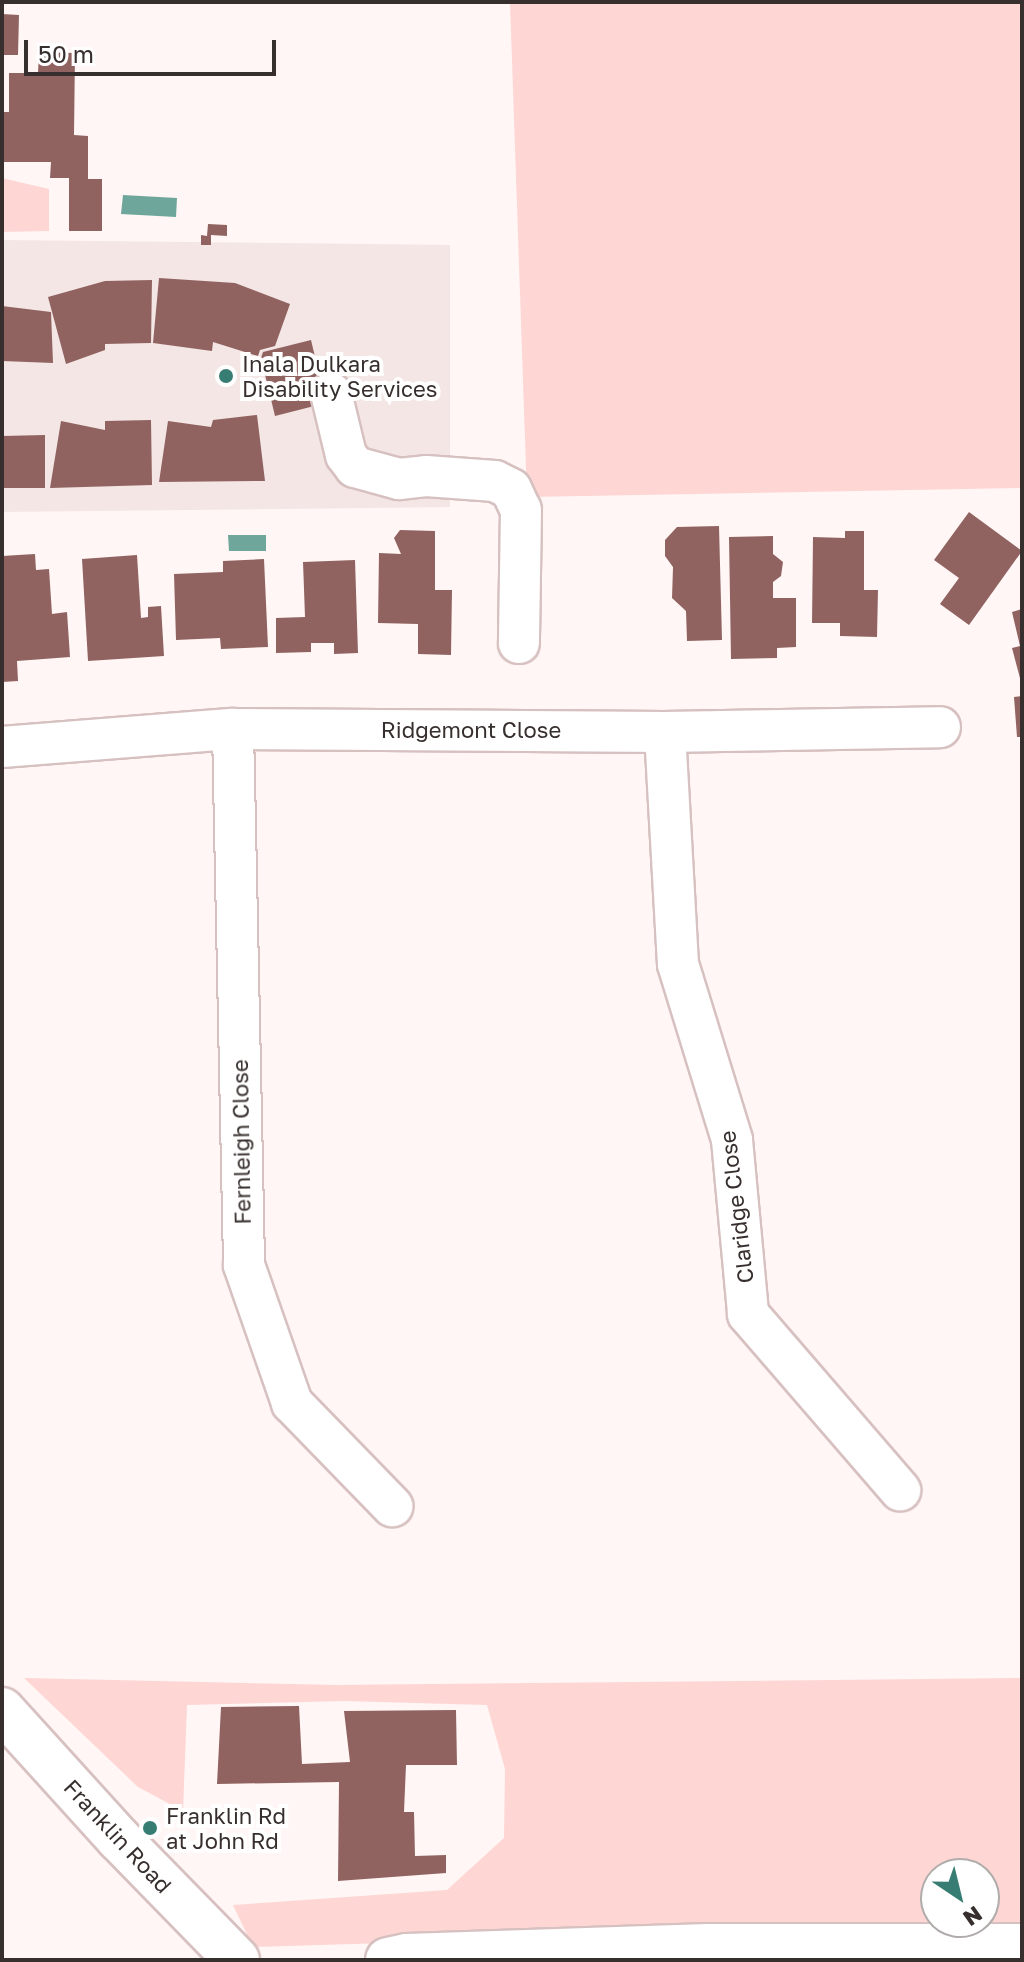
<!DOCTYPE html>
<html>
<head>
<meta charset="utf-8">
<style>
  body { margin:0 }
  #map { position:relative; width:1024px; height:1962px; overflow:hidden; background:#fff6f5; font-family:"Golos Text",sans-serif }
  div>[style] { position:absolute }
  .built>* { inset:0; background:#f3e6e5 }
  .green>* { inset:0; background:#fed6d4 }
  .water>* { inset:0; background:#6ea69c }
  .building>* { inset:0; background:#916360 }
  .roads { filter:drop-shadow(2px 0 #d7c1c0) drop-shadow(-2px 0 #d7c1c0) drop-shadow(0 2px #d7c1c0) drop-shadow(0 -2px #d7c1c0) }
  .minor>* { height:40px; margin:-20px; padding:0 20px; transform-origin:20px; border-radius:20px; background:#fff }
  .tertiary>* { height:44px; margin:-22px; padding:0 22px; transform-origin:22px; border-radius:22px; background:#fff }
  .dots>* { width:22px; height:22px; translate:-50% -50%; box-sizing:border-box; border:4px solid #fff; border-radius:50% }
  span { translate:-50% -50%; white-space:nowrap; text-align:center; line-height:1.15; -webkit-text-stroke:8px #fff; paint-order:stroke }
  .poi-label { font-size:22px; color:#372f2e }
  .left { translate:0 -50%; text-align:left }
  .street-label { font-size:22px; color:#372f2e }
  .frame { position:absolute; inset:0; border:4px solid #372f2e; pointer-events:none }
  .north { position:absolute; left:920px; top:1858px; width:80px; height:80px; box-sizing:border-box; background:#fff; border:2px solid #afacab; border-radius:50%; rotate:145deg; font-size:22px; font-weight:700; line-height:32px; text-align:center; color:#372f2e }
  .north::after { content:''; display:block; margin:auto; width:28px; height:36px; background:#387d73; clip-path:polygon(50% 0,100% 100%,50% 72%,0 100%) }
  .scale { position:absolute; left:24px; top:40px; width:252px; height:36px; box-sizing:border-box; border:4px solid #372f2e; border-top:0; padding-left:10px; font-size:24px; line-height:28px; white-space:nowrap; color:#372f2e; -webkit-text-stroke:6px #fff; paint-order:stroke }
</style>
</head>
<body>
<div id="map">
  <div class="built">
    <div style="clip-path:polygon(2px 240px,450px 245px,450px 507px,2px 512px)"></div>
  </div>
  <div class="green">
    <div style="clip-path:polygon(510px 2px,1022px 2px,1022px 488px,527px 497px)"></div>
    <div style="clip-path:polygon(2px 178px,49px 189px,49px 231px,2px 232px)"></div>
    <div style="clip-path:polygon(evenodd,24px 1678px,335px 1685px,1022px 1678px,1022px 1924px,253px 1947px,233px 1905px,447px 1890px,504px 1838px,505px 1769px,487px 1705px,345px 1701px,187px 1705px,183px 1811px,138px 1787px,24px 1678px,936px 1874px,984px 1874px,984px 1922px,936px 1922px,936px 1874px)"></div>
  </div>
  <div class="water">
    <div style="clip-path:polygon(123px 195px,177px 198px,176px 217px,121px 214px)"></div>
    <div style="clip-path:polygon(228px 535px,266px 535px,266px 551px,229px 551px)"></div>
  </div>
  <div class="building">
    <div style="clip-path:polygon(2px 14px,19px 15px,18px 55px,2px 55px)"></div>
    <div style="clip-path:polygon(39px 52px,75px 53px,74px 135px,88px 136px,88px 179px,102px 179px,102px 231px,69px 231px,69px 178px,50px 178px,51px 162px,2px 162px,2px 112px,9px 112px,9px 73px,38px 73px)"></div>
    <div style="clip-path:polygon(208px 224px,227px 225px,227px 236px,211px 235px,211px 245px,201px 245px,201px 235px,207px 236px)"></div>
    <div style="clip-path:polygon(159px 278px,235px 283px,290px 304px,275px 346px,260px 350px,258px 356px,213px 342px,212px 351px,153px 343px)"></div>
    <div style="clip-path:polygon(152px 280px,151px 343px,105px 344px,105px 350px,66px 364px,48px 297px,105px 281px)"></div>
    <div style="clip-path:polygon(2px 306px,51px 312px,53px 363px,2px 361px)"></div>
    <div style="clip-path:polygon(311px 340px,326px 403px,275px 416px,261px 358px,263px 352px)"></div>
    <div style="clip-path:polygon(257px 415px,265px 481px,159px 482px,168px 421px,211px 427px,213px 420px)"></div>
    <div style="clip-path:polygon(151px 420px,152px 485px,50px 488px,61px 421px,105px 430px,105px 421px)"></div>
    <div style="clip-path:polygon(45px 435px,45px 488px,2px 488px,2px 436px)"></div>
    <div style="clip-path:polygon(969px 512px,1022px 551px,969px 625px,940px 604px,959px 578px,934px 560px)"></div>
    <div style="clip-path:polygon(719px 526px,722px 640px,687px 641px,686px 611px,672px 598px,673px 567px,665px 556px,665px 540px,677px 527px)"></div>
    <div style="clip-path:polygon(400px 530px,435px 531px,435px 590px,452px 590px,451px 655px,418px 654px,418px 624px,378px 623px,379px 553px,401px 554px,394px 538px)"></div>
    <div style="clip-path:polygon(845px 531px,864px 531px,864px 590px,878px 590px,877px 637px,840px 636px,840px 623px,812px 623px,813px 537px,845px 538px)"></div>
    <div style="clip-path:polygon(773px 536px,773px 554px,783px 562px,781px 576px,773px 582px,773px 598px,796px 598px,796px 647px,777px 648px,777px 658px,731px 659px,729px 537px)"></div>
    <div style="clip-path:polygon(35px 554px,36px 570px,49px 569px,52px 614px,67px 612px,70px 657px,17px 661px,18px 681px,2px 682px,2px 556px)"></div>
    <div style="clip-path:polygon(137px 555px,141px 618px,148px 617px,148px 607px,161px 606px,164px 656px,88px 661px,82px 559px)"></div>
    <div style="clip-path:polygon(264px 559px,268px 647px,221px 649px,220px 638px,176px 640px,174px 574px,223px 572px,223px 561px)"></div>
    <div style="clip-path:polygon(355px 560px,358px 653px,334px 654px,334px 643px,311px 643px,311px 652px,276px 653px,276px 618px,305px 617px,303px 562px)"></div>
    <div style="clip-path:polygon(1022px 609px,1022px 682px,1021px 682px,1012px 648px,1020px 646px,1012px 612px)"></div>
    <div style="clip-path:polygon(1022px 696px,1022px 737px,1017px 737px,1014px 697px)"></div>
    <div style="clip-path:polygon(299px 1706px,302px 1764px,350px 1762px,344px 1711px,456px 1710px,457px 1765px,406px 1765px,404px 1812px,414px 1812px,415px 1856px,446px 1855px,446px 1873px,338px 1881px,339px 1782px,217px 1784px,221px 1707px)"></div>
  </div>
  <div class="roads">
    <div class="minor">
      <div style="left:331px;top:393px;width:64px;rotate:76.4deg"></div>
      <div style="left:346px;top:455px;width:15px;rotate:53deg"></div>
      <div style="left:355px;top:467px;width:46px;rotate:15.3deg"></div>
      <div style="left:399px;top:479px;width:27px;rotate:-6deg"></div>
      <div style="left:426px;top:476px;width:69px;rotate:4.1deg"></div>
      <div style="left:495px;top:481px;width:18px;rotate:27deg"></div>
      <div style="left:511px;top:489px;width:23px;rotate:65deg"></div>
      <div style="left:521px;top:510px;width:133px;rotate:90.9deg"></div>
      <div style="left:233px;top:729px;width:536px;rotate:88.82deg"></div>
      <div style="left:244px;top:1265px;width:146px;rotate:70.8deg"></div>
      <div style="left:292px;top:1403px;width:144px;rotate:45.8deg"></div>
      <div style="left:665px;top:732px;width:232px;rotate:86.8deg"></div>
      <div style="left:678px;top:964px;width:184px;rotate:72.9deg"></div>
      <div style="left:732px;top:1140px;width:175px;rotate:84.7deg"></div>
      <div style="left:748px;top:1314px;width:233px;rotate:49.2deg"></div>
      <div style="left:2px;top:747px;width:232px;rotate:-4.5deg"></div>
      <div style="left:233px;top:729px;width:432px;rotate:0.4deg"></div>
      <div style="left:665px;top:732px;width:275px;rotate:-1deg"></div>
    </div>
    <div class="tertiary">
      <div style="left:2px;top:1710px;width:174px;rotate:47.8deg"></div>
      <div style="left:119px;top:1839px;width:169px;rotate:45.7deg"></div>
      <div style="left:388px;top:1960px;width:19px;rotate:-12deg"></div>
      <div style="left:407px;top:1956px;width:301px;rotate:-1.9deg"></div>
      <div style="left:708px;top:1946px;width:314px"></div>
    </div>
  </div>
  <div class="dots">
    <div style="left:226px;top:376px;background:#387d73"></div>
    <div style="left:150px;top:1828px;background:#387d73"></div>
  </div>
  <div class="poi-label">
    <span class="left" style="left:242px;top:376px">Inala Dulkara<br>Disability Services</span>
    <span class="left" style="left:166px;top:1828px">Franklin Rd<br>at John Rd</span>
  </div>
  <div class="street-label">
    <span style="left:471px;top:730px">Ridgemont Close</span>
    <span style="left:241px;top:1142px;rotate:-91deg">Fernleigh Close</span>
    <span style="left:736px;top:1207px;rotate:-97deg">Claridge Close</span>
    <span style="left:118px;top:1836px;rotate:47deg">Franklin Road</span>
  </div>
  <div class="frame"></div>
  <div class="north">N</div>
  <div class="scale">50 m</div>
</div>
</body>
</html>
